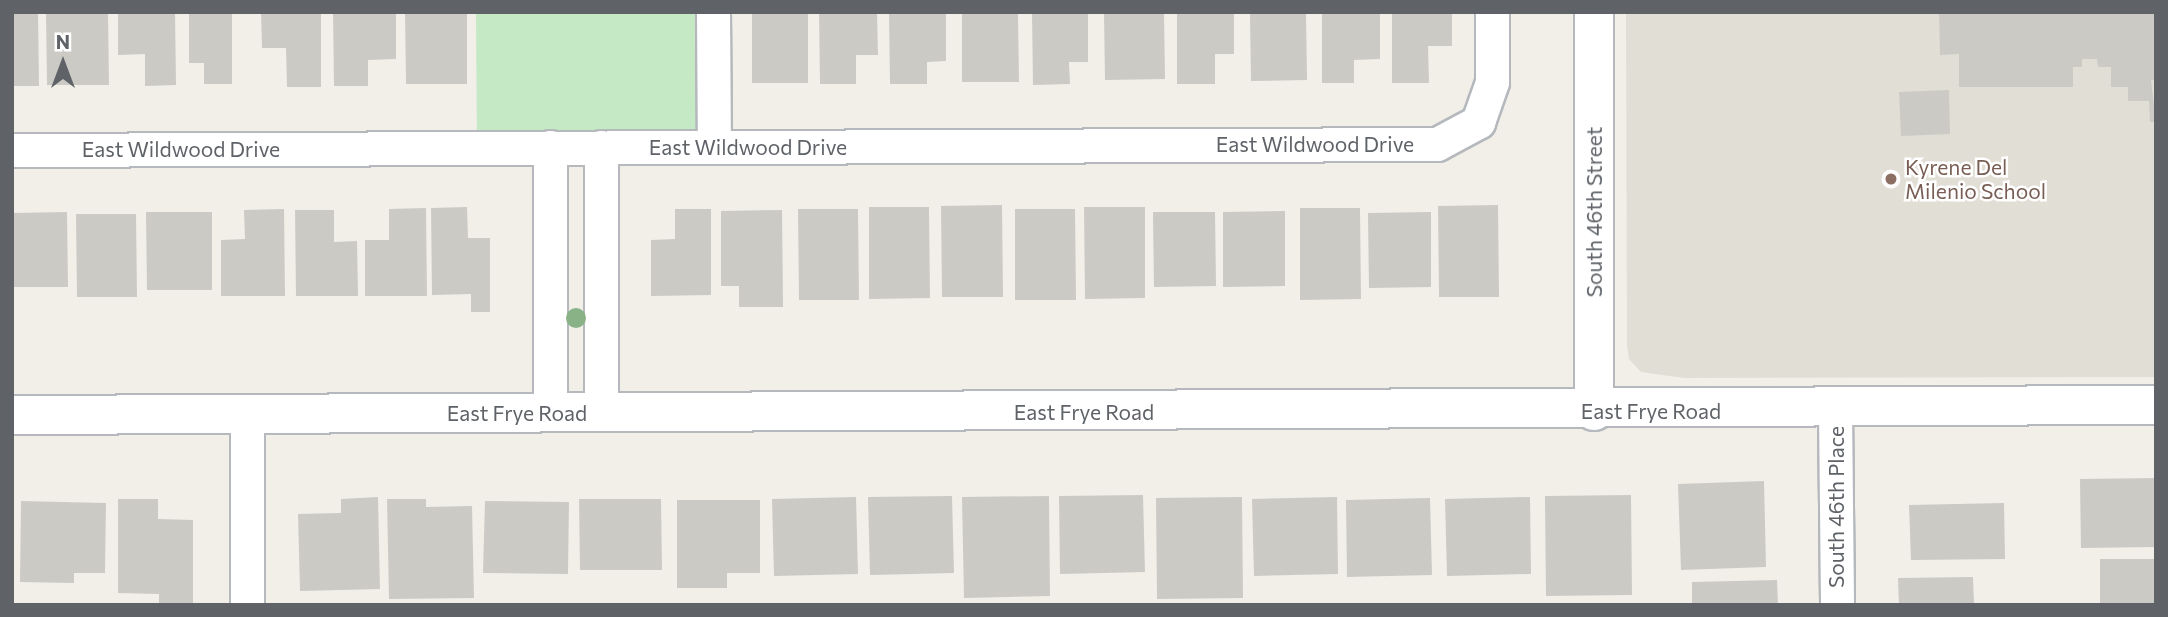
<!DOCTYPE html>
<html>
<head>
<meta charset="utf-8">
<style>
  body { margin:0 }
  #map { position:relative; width:2168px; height:617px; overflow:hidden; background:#f1efe8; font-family:Commissioner,sans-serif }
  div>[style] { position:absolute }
  .education>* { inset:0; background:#e1ded6 }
  .green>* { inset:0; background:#c5e8c5 }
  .building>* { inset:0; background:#cccac5 }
  .roads { filter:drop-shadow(2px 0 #b5b8bc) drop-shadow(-2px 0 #b5b8bc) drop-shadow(0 2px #b5b8bc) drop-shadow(0 -2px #b5b8bc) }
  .minor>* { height:33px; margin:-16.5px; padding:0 16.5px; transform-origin:16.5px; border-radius:16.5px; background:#fff }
  .tertiary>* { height:38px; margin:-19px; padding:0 19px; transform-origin:19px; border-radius:19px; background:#fff }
  .trees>* { width:20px; height:20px; margin:-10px; border-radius:50%; background:#89b387 }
  .dots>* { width:19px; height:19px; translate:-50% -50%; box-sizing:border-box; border:4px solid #fff; border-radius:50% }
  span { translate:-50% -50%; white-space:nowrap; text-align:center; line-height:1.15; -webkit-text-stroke:5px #fff; paint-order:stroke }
  .street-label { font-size:21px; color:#5f6368 }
  .education-label { font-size:21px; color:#785e54 }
  .left { translate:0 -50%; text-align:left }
  .frame { position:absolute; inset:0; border:14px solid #5f6368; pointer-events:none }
  .north { position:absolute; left:28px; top:28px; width:70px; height:70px; -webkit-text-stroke:5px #fff; paint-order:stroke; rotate:0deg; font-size:19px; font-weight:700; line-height:28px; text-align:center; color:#5f6368 }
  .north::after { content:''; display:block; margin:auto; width:24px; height:32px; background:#5f6368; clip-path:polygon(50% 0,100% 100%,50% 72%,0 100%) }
</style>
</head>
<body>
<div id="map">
  <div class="education">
    <div style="clip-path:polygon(1626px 12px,2156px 12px,2156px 377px,1684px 378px,1641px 372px,1629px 359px,1627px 345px)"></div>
  </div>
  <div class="green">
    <div style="clip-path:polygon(476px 12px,713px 12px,714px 147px,477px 148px)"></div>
  </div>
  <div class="building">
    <div style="clip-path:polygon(12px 12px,38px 12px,39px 86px,12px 86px)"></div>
    <div style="clip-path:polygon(46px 12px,108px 12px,109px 85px,47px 85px)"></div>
    <div style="clip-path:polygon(118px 12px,175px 12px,176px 85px,145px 86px,145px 54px,118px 55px)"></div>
    <div style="clip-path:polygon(189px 12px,232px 12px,232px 84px,204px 84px,204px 63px,189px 63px)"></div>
    <div style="clip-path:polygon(261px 12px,321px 12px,321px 87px,287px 87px,286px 48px,262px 48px)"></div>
    <div style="clip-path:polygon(333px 12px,396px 12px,396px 59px,368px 60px,368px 86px,334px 86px)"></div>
    <div style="clip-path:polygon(405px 12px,467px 12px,467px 84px,406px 84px)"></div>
    <div style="clip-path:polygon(752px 12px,808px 12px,808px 83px,752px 83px)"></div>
    <div style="clip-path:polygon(819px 12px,877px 12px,878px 55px,856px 55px,856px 84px,820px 84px)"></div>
    <div style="clip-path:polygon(889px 12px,946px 12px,946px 61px,927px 62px,927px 84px,890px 84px)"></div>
    <div style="clip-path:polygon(962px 12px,1018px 12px,1019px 82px,962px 82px)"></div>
    <div style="clip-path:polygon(1032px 12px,1088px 12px,1088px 62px,1069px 62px,1070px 84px,1033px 85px)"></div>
    <div style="clip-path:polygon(1104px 12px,1164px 12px,1165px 79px,1105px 80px)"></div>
    <div style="clip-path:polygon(1177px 12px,1234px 12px,1234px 54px,1215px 54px,1215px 84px,1177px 84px)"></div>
    <div style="clip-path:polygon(1250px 12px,1306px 12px,1307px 80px,1251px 81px)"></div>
    <div style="clip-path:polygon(1322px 12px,1380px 12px,1380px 59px,1354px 60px,1354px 83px,1322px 83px)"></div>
    <div style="clip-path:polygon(1392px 12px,1452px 12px,1452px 46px,1428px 46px,1429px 83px,1392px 83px)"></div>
    <div style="clip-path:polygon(1939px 12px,2156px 12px,2156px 80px,2151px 80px,2156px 122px,2150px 122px,2149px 101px,2128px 101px,2128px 87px,2111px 87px,2111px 67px,2098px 67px,2097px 59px,2082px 59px,2082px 67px,2073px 67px,2073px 87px,1959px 87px,1959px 54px,1940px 55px)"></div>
    <div style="clip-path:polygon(1949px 90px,1950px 134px,1901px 136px,1899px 92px)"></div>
    <div style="clip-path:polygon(1002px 205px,1003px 297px,942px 297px,941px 206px)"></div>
    <div style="clip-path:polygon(1498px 205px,1499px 297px,1439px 297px,1438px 206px)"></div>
    <div style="clip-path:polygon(467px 207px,468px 238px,490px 238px,490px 312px,471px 312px,471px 294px,432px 295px,431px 208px)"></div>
    <div style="clip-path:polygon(869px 207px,929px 207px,930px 298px,869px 299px)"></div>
    <div style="clip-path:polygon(1084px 207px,1145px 207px,1145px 298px,1085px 299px)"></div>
    <div style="clip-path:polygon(426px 208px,427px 296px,365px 296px,365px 240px,389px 240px,389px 209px)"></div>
    <div style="clip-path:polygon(1300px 208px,1360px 208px,1361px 299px,1300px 300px)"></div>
    <div style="clip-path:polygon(284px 209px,285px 296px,221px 296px,221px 240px,245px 239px,244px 210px)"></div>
    <div style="clip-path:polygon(675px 209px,711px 209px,711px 295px,651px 296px,651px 240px,675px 239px)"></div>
    <div style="clip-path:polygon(798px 209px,858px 209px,859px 300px,799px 300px)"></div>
    <div style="clip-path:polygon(1015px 209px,1075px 209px,1076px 300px,1015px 300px)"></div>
    <div style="clip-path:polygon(295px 210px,334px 210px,334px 242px,357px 241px,358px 296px,296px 296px)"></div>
    <div style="clip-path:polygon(782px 210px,783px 307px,739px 307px,739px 286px,721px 286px,721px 211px)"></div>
    <div style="clip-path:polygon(1285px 211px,1285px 286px,1223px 287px,1223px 212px)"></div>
    <div style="clip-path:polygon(67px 212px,68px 287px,12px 287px,12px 213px)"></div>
    <div style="clip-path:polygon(146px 212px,212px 212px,212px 290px,147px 290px)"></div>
    <div style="clip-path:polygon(1153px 212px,1215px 212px,1216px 286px,1154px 287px)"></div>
    <div style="clip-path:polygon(1431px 212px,1431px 287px,1369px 288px,1368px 213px)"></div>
    <div style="clip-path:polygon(76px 214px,136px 214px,137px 297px,77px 297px)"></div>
    <div style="clip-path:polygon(2156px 478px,2156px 547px,2081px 548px,2080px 479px)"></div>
    <div style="clip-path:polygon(1764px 481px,1766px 567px,1681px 570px,1678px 484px)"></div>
    <div style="clip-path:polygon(1143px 495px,1145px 572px,1060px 574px,1059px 496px)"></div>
    <div style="clip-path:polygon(1631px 495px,1632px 595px,1546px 596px,1545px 496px)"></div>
    <div style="clip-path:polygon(952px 496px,954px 573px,870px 575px,868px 497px)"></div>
    <div style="clip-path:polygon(1049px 496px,1050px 596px,964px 598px,962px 497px)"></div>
    <div style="clip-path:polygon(378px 497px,380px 589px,300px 591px,298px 514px,341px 513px,341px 499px)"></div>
    <div style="clip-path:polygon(856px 497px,858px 574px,774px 576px,772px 499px)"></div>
    <div style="clip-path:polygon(1242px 497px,1243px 598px,1157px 599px,1156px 498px)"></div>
    <div style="clip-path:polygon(1337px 497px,1338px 574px,1254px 576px,1252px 499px)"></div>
    <div style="clip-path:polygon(1530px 497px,1531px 574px,1447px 576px,1445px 499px)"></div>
    <div style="clip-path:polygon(1430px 498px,1432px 575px,1347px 577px,1346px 500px)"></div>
    <div style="clip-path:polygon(118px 499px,158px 499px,158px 519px,193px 520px,193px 605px,159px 605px,159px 594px,118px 593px)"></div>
    <div style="clip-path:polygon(387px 499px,426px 499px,426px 507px,472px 506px,474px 598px,389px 599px)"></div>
    <div style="clip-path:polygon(579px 499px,661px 499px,662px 570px,580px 570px)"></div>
    <div style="clip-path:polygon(677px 500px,760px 500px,760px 573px,727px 573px,727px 588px,677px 588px)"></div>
    <div style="clip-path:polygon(21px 501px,106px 503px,105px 573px,74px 573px,74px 583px,20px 582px)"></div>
    <div style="clip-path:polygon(485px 501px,569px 502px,568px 574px,483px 573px)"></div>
    <div style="clip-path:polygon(2004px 503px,2005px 559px,1911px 560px,1909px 505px)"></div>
    <div style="clip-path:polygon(2100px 559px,2156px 559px,2156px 605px,2100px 605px)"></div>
    <div style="clip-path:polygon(1973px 577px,1974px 605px,1899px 605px,1898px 578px)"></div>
    <div style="clip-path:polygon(1777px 580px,1778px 605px,1692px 605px,1692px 582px)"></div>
  </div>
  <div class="roads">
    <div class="minor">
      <div style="left:713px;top:12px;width:135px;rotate:89.6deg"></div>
      <div style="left:550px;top:147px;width:266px;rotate:90deg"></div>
      <div style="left:601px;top:147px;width:266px;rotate:90deg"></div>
      <div style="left:12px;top:150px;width:1425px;rotate:-0.24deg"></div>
      <div style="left:1437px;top:144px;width:47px;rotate:-28.2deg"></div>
      <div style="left:1478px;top:122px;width:42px;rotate:-70.7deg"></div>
      <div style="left:1492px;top:82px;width:70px;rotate:-90deg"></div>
      <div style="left:1835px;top:410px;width:195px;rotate:89.4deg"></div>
      <div style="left:247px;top:414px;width:191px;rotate:90deg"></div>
    </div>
    <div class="tertiary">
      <div style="left:1594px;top:411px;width:399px;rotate:-90deg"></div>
      <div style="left:12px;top:415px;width:2144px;rotate:-0.27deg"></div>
    </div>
  </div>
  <div class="trees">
    <div style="left:576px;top:318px"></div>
  </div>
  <div class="dots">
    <div style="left:1891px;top:179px;background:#8d6e63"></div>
  </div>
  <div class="street-label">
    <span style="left:1315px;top:144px">East Wildwood Drive</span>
    <span style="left:748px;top:147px">East Wildwood Drive</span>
    <span style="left:181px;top:149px">East Wildwood Drive</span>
    <span style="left:1594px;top:212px;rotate:-90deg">South 46th Street</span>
    <span style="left:1651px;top:411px">East Frye Road</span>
    <span style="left:1084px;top:412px">East Frye Road</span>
    <span style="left:517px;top:413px">East Frye Road</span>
    <span style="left:1836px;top:507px;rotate:-90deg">South 46th Place</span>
  </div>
  <div class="education-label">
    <span class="left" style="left:1905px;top:179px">Kyrene Del<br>Milenio School</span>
  </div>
  <div class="frame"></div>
  <div class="north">N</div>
</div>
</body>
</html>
